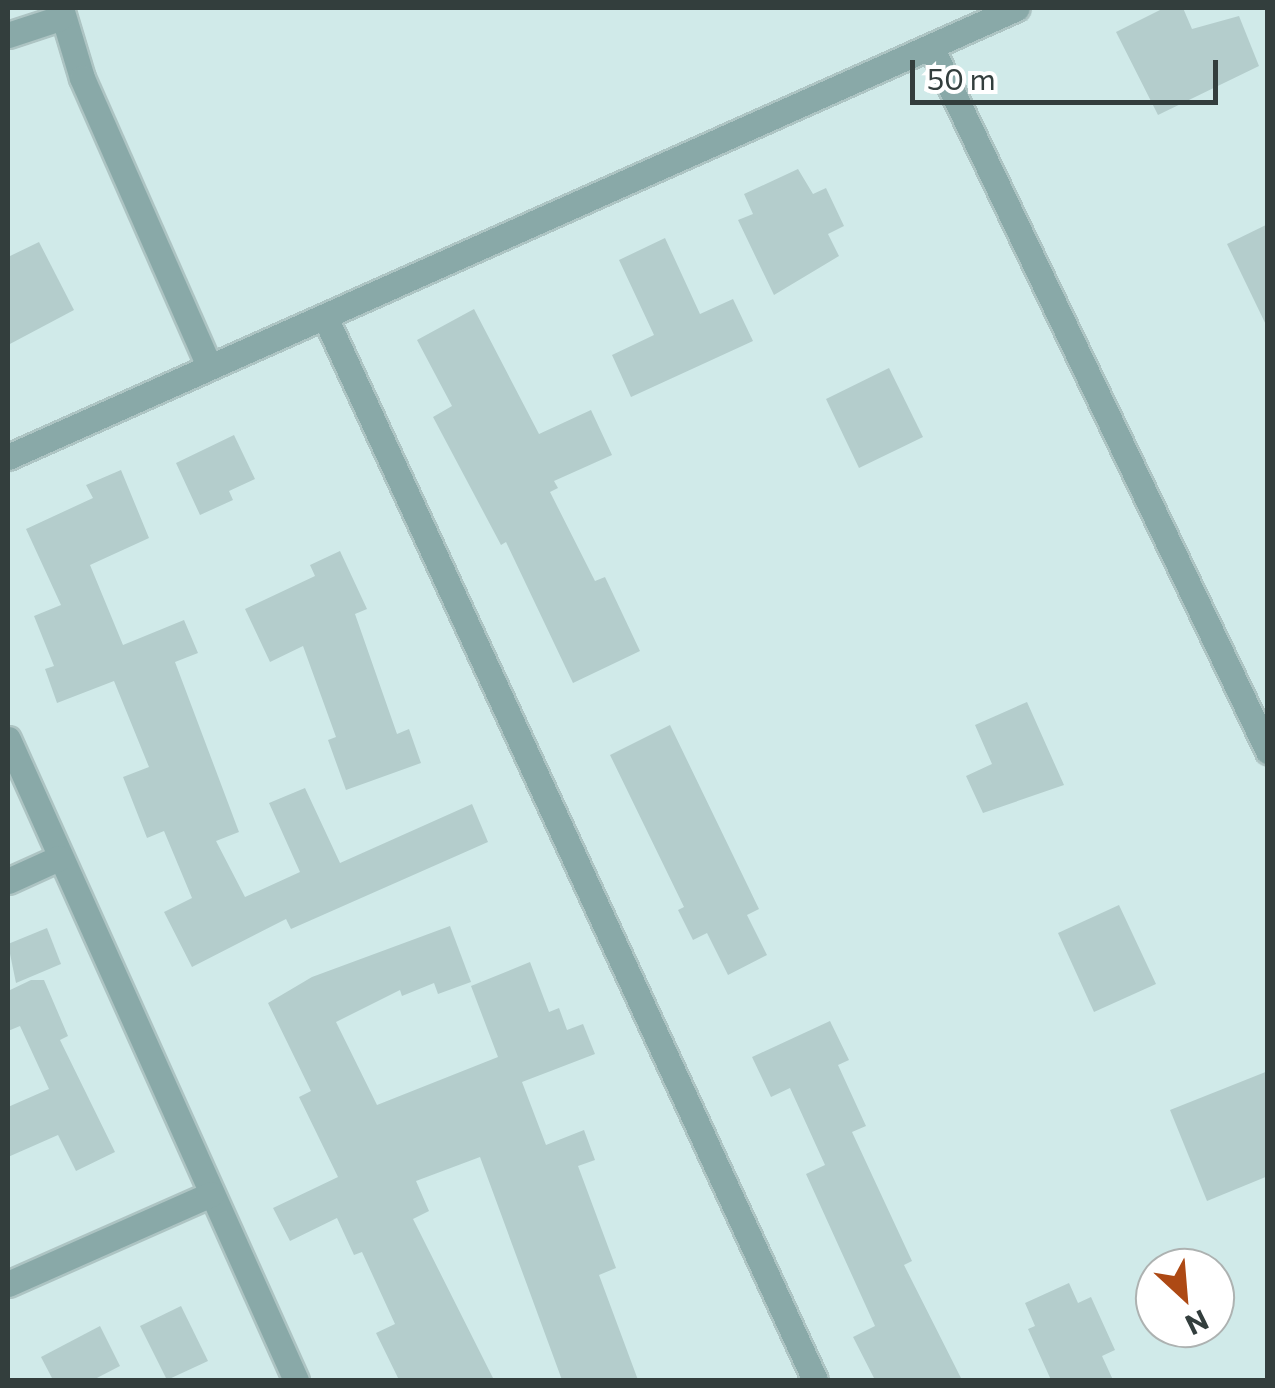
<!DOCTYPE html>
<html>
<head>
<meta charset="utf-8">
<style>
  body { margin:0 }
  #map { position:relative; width:1275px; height:1388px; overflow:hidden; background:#d0eae9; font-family:Commissioner,sans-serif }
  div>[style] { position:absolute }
  .building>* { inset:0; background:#b4cdcc }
  .roads { filter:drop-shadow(2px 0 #adc4c3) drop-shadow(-2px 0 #adc4c3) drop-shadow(0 2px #adc4c3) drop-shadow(0 -2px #adc4c3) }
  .street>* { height:25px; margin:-12.5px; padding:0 12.5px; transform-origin:12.5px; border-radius:12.5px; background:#89a9a8 }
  span { translate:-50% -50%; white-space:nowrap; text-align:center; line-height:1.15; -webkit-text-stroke:8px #fff; paint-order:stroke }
  .frame { position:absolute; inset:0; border:10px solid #333e3d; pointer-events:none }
  .north { position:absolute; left:1135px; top:1248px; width:100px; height:100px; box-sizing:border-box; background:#fff; border:2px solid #adb2b1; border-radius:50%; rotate:154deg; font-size:28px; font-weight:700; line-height:40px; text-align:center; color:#333e3d }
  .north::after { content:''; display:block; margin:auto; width:35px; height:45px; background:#ad4914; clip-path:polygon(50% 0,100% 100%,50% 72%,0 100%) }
  .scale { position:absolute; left:910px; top:60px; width:308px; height:45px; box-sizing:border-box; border:5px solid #333e3d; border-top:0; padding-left:12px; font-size:30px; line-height:35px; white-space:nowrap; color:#333e3d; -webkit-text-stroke:8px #fff; paint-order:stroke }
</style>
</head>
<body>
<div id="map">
  <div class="building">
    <div style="clip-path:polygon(1164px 8px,1183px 8px,1192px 29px,1239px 16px,1259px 66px,1158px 115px,1116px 32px)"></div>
    <div style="clip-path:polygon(798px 169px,813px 194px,826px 188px,844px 226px,828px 234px,839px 256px,774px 295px,738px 220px,753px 214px,744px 194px)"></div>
    <div style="clip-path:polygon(1268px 224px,1268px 329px,1227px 244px)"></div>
    <div style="clip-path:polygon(665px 238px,700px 314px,733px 299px,753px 341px,631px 397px,612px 355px,654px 335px,619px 260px)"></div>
    <div style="clip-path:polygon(39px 242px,74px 310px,8px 345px,8px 257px)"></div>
    <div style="clip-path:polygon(474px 309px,539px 434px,591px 410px,612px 455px,554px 481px,558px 488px,550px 492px,595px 581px,605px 577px,640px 651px,573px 683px,506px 542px,501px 545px,433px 417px,452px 406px,417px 340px)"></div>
    <div style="clip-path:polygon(889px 368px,923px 437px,859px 468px,826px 399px)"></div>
    <div style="clip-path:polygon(234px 435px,255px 479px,229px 491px,233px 500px,200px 515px,176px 463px)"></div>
    <div style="clip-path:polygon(121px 470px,149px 538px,90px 565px,123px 645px,184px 620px,198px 653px,175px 662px,239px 832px,216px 841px,245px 897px,300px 872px,269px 803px,305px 788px,340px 863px,472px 804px,488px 842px,291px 929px,286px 919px,192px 967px,164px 912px,192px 898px,164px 831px,147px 838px,123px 777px,149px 767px,114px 681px,57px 703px,45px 669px,54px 666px,34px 616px,61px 605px,26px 529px,93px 498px,86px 485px)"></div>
    <div style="clip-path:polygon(340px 551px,367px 609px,355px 614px,397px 734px,409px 729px,421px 763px,346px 790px,328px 740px,336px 737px,303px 646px,270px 662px,245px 609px,315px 576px,310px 565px)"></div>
    <div style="clip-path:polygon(1027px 702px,1064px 785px,983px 813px,966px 776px,992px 764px,975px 725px)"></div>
    <div style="clip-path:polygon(670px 725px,759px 909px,747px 915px,767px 955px,728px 975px,707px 933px,693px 940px,678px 910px,684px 907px,610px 755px)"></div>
    <div style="clip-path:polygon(1119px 905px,1156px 984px,1094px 1012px,1058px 933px)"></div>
    <div style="clip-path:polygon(450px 926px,471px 982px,438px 994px,434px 983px,402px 996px,400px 990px,336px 1022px,377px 1105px,498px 1057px,471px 986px,530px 962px,549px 1012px,559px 1008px,567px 1030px,583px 1024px,595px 1054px,522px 1082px,546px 1145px,584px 1130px,595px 1160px,578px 1166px,616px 1268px,599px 1275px,638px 1380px,562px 1380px,480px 1157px,416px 1181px,429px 1211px,413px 1219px,494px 1380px,399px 1380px,376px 1333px,395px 1324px,362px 1252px,354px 1255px,337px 1218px,290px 1241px,273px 1208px,338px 1177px,299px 1097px,311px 1091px,268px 1003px,312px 977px)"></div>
    <div style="clip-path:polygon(47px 928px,61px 964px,16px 983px,8px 944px)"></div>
    <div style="clip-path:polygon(31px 980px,44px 980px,68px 1036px,60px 1040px,115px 1152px,76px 1171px,58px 1135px,8px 1157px,8px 1107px,49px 1089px,20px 1026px,8px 1031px,8px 991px)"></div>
    <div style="clip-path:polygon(830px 1021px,849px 1060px,838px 1065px,866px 1126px,852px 1132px,912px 1261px,904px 1265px,962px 1380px,875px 1380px,853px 1337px,875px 1326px,806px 1174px,825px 1165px,790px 1088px,771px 1097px,752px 1057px)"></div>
    <div style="clip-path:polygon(1268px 1071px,1268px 1176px,1207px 1201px,1170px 1110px)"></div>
    <div style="clip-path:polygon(1069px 1283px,1078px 1303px,1091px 1297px,1115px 1350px,1102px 1356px,1113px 1380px,1051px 1380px,1028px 1329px,1035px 1326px,1025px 1303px)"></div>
    <div style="clip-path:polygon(181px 1306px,208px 1361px,167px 1380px,140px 1326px)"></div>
    <div style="clip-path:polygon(100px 1326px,120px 1366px,93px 1380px,53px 1380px,41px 1357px)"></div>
  </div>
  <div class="roads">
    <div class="street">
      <div style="left:61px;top:8px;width:73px;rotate:73.3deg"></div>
      <div style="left:82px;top:78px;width:313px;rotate:66.2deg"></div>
      <div style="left:8px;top:35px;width:55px;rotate:-18.1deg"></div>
      <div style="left:931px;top:47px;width:781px;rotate:64.42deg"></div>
      <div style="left:325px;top:317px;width:1170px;rotate:65.25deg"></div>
      <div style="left:8px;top:457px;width:1104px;rotate:-23.99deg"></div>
      <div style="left:8px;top:739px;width:703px;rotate:65.81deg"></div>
      <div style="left:8px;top:881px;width:56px;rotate:-24.3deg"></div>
      <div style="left:8px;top:1284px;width:222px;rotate:-23.9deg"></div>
    </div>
  </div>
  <div class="frame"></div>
  <div class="north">N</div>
  <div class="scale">50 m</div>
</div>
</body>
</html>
